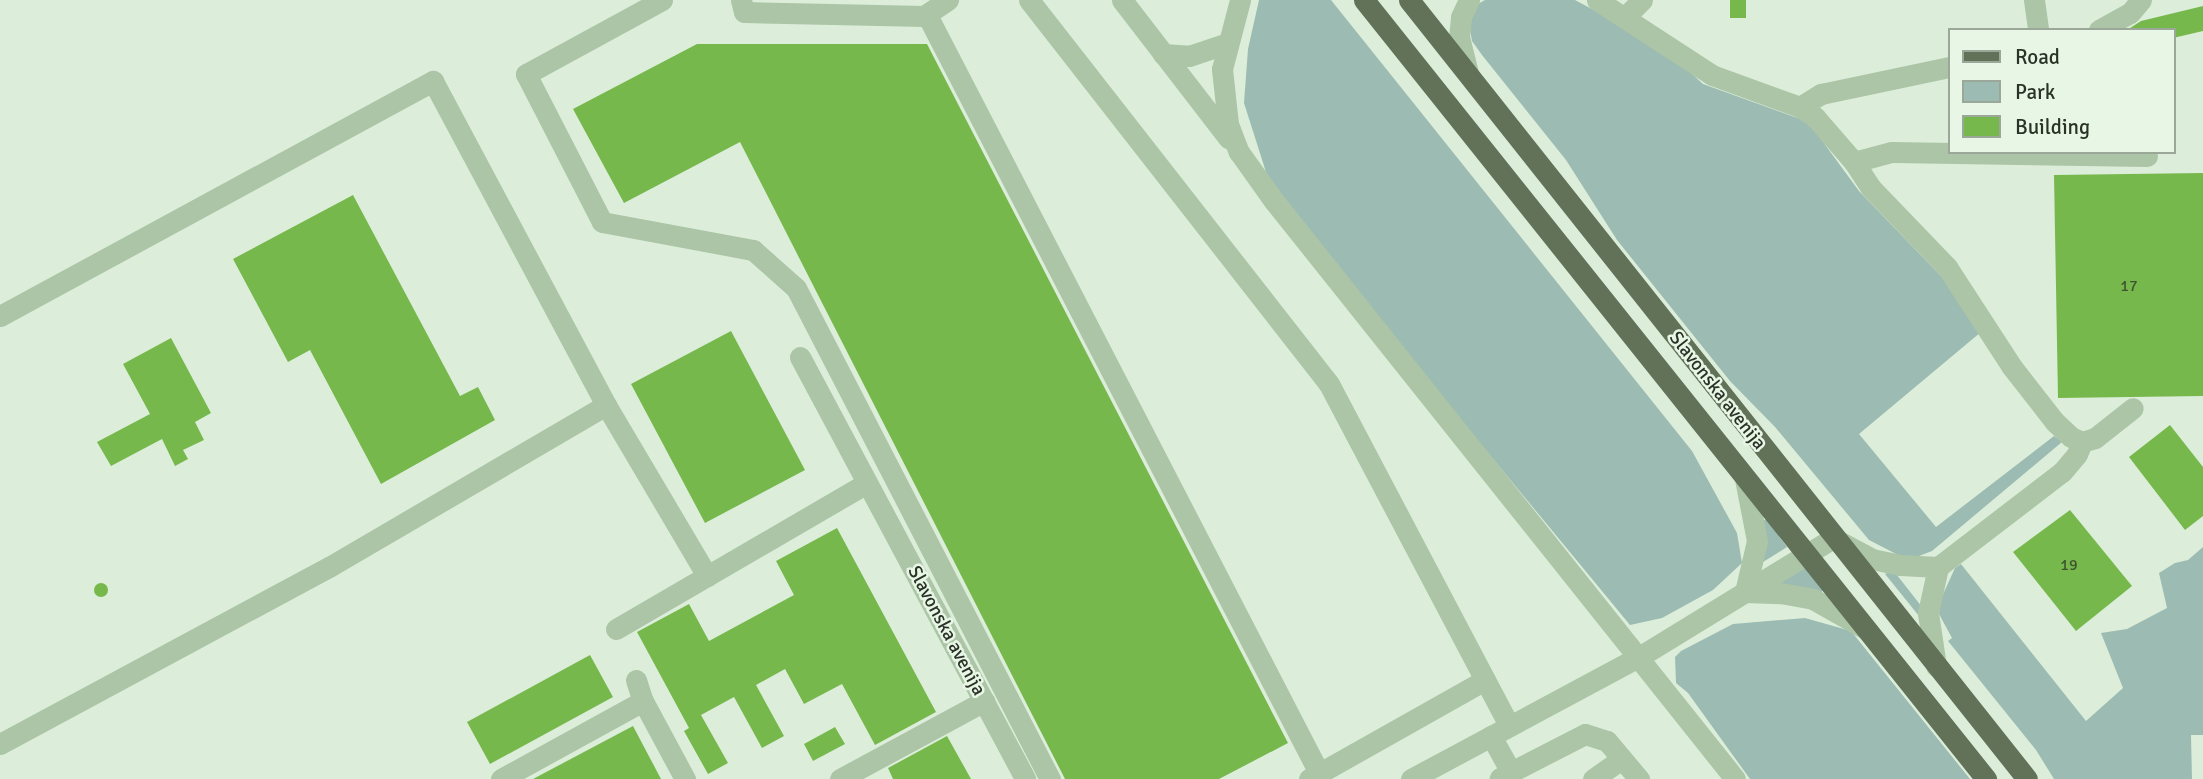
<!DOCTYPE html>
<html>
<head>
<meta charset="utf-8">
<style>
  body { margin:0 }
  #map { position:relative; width:2203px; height:779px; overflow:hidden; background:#dceeda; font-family:Signika,sans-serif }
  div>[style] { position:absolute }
  .green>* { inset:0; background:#9cbbb2 }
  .building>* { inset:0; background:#77b84d }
  .round { border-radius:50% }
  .minor>* { height:21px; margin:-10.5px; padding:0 10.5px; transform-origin:10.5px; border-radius:10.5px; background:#acc5a7 }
  .major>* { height:21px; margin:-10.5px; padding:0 10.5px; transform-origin:10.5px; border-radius:10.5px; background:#617259 }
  span { translate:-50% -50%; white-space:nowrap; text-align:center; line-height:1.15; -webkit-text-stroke:5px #e7f6e5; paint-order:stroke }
  .number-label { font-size:16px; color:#3d5430 }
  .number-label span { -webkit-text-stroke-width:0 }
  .street-label { font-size:19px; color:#2a3227 }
  .legend { position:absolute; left:1948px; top:28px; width:228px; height:126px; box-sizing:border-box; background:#e7f6e5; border:2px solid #9ba899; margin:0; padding:9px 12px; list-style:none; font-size:21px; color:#2a3227 }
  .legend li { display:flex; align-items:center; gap:14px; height:35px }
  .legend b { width:35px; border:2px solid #9ba899 }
</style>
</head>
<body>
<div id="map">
  <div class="green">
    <div style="clip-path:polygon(1259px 0,1331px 0,1692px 451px,1737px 533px,1742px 563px,1713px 590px,1662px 618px,1630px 625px,1272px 191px,1244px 103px,1248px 49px)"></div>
    <div style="clip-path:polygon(1485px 0,1575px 0,1616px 22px,1690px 72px,1703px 84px,1803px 120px,1815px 131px,1859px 191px,1942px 277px,1981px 332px,1859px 434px,1936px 527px,2054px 436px,2062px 442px,1932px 551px,1919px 556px,1900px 556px,1869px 540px,1775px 427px,1730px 381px,1617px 240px,1566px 160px,1482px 55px,1472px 41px,1469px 24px,1476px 5px)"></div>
    <div style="clip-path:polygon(1766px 519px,1787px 547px,1763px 562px,1763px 521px)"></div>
    <div style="clip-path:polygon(2203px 547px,2203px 735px,2191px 735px,2192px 779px,2054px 779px,2036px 750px,1948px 641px,1952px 638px,1939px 614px,1940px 601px,1955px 568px,1961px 564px,2086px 721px,2123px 688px,2101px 633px,2127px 629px,2167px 608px,2159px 573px,2175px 563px,2188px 560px)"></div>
    <div style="clip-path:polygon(1806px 566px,1823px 590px,1821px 593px,1781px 587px,1780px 581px)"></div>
    <div style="clip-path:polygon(1893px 570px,1922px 607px,1919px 616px,1885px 574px)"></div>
    <div style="clip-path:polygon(1805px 618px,1851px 631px,1970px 779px,1750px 779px,1688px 693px,1676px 683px,1675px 657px,1681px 651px,1733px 624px)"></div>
  </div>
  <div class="building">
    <div style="clip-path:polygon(1730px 0,1746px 0,1746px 18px,1730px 18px)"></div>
    <div style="clip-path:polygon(2203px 6px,2203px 31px,2173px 38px,2173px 30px,2127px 30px,2141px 21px)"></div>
    <div style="clip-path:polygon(697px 44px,927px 44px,1288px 743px,1219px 779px,1065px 779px,740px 142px,624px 203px,573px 109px)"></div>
    <div style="clip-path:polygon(2203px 173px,2203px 396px,2058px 398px,2054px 175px)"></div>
    <div style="clip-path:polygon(353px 195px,460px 396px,478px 387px,495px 420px,381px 484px,310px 350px,288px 362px,233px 259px)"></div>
    <div style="clip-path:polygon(731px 331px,805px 470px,705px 523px,631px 384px)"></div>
    <div style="clip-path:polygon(171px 338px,211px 413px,195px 422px,204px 440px,183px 450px,188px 459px,175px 466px,162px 439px,111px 466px,97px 442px,150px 414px,123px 364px)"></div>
    <div style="clip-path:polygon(2170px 425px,2203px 467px,2203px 516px,2185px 530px,2129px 457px)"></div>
    <div style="clip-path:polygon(2070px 510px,2132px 586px,2076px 631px,2013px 552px)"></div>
    <div style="clip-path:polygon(837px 528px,936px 712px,875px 745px,842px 684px,804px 704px,785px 669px,756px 685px,784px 736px,762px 748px,734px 697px,701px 715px,728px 763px,708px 774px,684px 731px,689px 728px,637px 632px,689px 604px,709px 641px,794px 595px,776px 561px)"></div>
    <div class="round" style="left:94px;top:583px;width:14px;height:14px"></div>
    <div style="clip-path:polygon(590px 655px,613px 697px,490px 764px,467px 722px)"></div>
    <div style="clip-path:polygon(633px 726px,661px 779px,533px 779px)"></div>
    <div style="clip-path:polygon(835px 727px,845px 744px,813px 761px,804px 744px)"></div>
    <div style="clip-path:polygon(947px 736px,971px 779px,893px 779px,888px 768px)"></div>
  </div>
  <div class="minor">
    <div style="left:662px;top:0;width:155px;rotate:151.4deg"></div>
    <div style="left:526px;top:74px;width:166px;rotate:62.8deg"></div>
    <div style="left:602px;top:222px;width:154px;rotate:10.5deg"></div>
    <div style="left:753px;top:250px;width:57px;rotate:41.5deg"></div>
    <div style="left:796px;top:288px;width:553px;rotate:62.65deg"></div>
    <div style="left:741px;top:0;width:12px;rotate:76deg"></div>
    <div style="left:744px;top:12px;width:180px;rotate:1.3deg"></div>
    <div style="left:924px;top:16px;width:29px;rotate:-34deg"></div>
    <div style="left:1029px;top:0;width:487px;rotate:52deg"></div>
    <div style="left:1329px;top:384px;width:386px;rotate:62.2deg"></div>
    <div style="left:1122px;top:0;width:175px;rotate:52.4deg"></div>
    <div style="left:1240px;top:0;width:71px;rotate:104.6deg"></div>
    <div style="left:1222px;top:69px;width:55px;rotate:83.8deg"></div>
    <div style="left:1228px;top:124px;width:30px;rotate:69deg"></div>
    <div style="left:1239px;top:152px;width:60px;rotate:54.5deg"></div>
    <div style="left:1274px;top:201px;width:739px;rotate:51.42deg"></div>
    <div style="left:1597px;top:0;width:137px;rotate:33.1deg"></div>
    <div style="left:1712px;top:75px;width:94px;rotate:20deg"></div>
    <div style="left:1800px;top:107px;width:18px;rotate:34deg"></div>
    <div style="left:1815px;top:117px;width:60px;rotate:49.1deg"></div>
    <div style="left:1854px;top:162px;width:31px;rotate:57deg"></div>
    <div style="left:1871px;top:188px;width:110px;rotate:46.1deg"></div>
    <div style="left:1947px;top:267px;width:119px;rotate:57deg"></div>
    <div style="left:2012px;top:367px;width:70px;rotate:52deg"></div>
    <div style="left:2055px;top:422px;width:22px;rotate:43deg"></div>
    <div style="left:2071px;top:437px;width:12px;rotate:24deg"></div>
    <div style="left:2082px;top:442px;width:14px;rotate:-17deg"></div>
    <div style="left:2095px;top:438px;width:48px;rotate:-38.3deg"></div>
    <div style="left:2034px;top:0;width:30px;rotate:82deg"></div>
    <div style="left:927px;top:15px;width:851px;rotate:62.65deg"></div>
    <div style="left:1625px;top:17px;width:24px;rotate:-45deg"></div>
    <div style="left:2099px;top:30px;width:35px;rotate:-29deg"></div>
    <div style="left:2130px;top:13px;width:17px;rotate:-50deg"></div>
    <div style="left:1163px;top:54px;width:26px;rotate:4deg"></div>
    <div style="left:1189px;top:56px;width:41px;rotate:-18.4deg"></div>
    <div style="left:1468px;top:73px;width:37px;rotate:-104deg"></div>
    <div style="left:1459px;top:37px;width:20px;rotate:-84deg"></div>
    <div style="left:1461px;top:17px;width:19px;rotate:-65deg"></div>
    <div style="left:1800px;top:107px;width:25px;rotate:-32deg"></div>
    <div style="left:1821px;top:94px;width:131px;rotate:-11.9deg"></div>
    <div style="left:1854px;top:162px;width:39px;rotate:-15deg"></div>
    <div style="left:1892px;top:152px;width:255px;rotate:0.9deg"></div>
    <div style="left:0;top:316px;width:493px;rotate:-28.5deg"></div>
    <div style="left:433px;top:81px;width:367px;rotate:61.9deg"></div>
    <div style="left:606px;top:405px;width:199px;rotate:59.4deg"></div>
    <div style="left:800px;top:357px;width:478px;rotate:61.9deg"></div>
    <div style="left:1745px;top:479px;width:63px;rotate:79deg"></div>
    <div style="left:1757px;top:541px;width:52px;rotate:103.2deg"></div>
    <div style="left:1745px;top:592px;width:35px;rotate:2deg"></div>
    <div style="left:1780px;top:593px;width:34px;rotate:10deg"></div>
    <div style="left:1813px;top:599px;width:59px;rotate:29.6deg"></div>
    <div style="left:616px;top:629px;width:290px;rotate:-30.2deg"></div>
    <div style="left:1936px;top:666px;width:54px;rotate:-98.6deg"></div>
    <div style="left:1928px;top:613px;width:47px;rotate:-77.7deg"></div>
    <div style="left:1938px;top:567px;width:156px;rotate:-37.5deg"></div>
    <div style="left:2062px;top:472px;width:23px;rotate:-50deg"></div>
    <div style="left:2077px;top:454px;width:13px;rotate:-67deg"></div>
    <div style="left:636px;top:680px;width:22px;rotate:72deg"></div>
    <div style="left:643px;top:701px;width:89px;rotate:61.7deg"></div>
    <div style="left:1491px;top:736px;width:41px;rotate:60.9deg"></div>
    <div style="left:1511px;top:772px;width:13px;rotate:151deg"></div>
    <div style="left:0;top:744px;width:374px;rotate:-28.3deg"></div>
    <div style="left:329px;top:567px;width:321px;rotate:-30.3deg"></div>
    <div style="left:1511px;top:772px;width:83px;rotate:-27.2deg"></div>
    <div style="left:1585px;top:734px;width:23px;rotate:18deg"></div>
    <div style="left:1607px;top:741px;width:50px;rotate:49.9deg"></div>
    <div style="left:501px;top:779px;width:162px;rotate:-28.8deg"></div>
    <div style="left:840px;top:779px;width:164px;rotate:-28.4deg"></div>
    <div style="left:1309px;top:779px;width:202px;rotate:-29.4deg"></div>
    <div style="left:1411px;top:779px;width:259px;rotate:-28.2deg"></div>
    <div style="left:1639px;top:657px;width:228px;rotate:-31.5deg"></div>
    <div style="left:1833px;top:538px;width:44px;rotate:28.3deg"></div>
    <div style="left:1872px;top:559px;width:29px;rotate:12deg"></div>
    <div style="left:1900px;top:565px;width:38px;rotate:3deg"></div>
    <div style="left:1593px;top:779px;width:35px;rotate:-35deg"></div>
  </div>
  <div class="major">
    <div style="left:1364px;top:0;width:997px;rotate:51.39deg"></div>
    <div style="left:1409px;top:0;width:994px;rotate:51.57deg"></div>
  </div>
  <div class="number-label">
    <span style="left:2129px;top:286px">17</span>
    <span style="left:2069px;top:565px">19</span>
  </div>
  <div class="street-label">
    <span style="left:1717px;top:391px;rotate:52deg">Slavonska avenija</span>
    <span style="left:946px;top:631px;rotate:62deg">Slavonska avenija</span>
  </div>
  <ul class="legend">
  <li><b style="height:9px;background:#617259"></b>Road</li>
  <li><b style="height:19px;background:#9cbbb2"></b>Park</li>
  <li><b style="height:19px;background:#77b84d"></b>Building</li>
  </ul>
</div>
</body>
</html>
